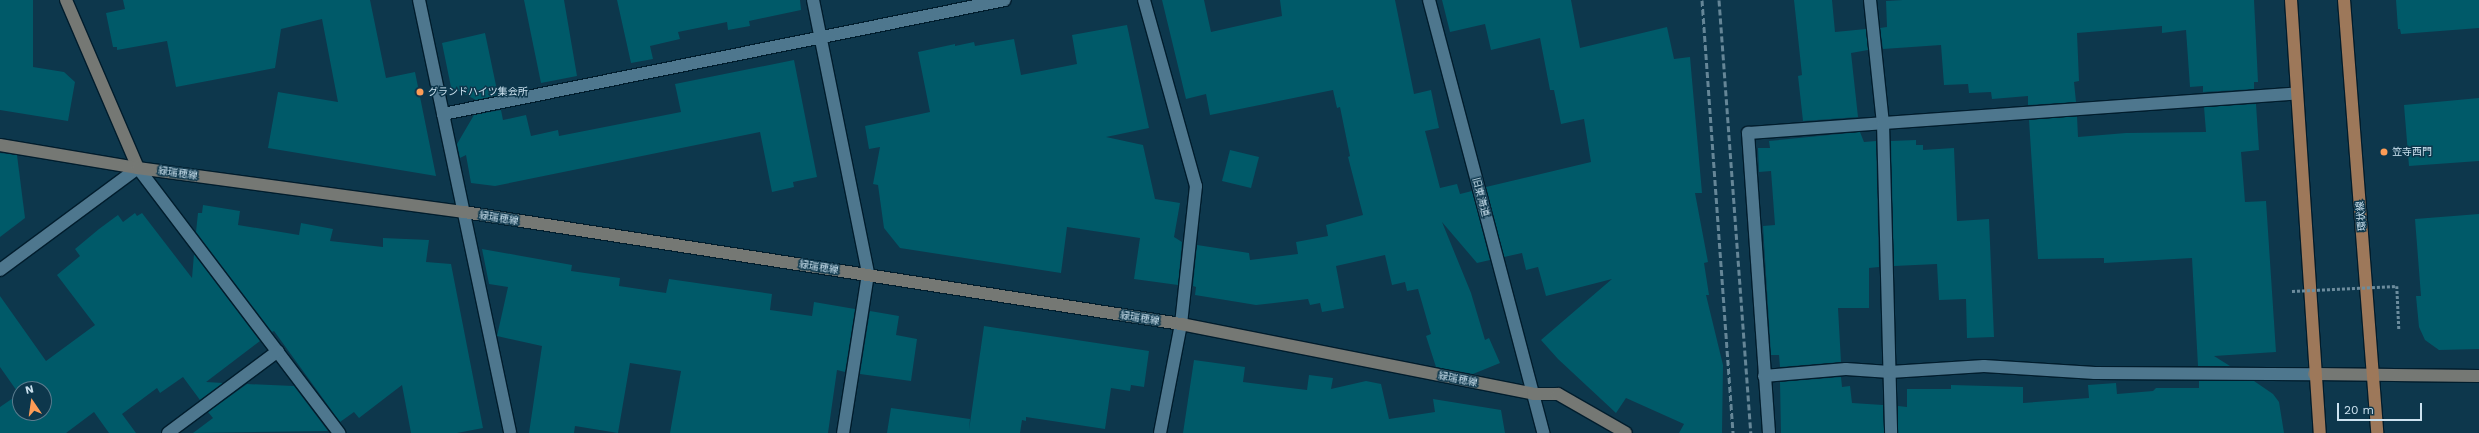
<!DOCTYPE html>
<html>
<head>
<meta charset="utf-8">
<style>
  body { margin:0 }
  #map { position:relative; width:2479px; height:433px; overflow:hidden; background:#0d374c; font-family:"Work Sans","Noto Sans JP",sans-serif }
  div>[style] { position:absolute }
  .building>* { inset:0; background:#005a69 }
  .path>* { height:2.5px; margin-top:-1.25px; transform-origin:0; background:repeating-linear-gradient(90deg,#6c8c9d 0 3px,transparent 0 5px) }
  .roads { filter:drop-shadow(1px 0 #001d2d) drop-shadow(-1px 0 #001d2d) drop-shadow(0 1px #001d2d) drop-shadow(0 -1px #001d2d) }
  .lane>* { height:12px; margin:-6px; padding:0 6px; transform-origin:6px; border-radius:6px; background:#4e778e }
  .street>* { height:12px; margin:-6px; padding:0 6px; transform-origin:6px; border-radius:6px; background:#4e778e }
  .secondary>* { height:12px; margin:-6px; padding:0 6px; transform-origin:6px; border-radius:6px; background:#757874 }
  .primary>* { height:12px; margin:-6px; padding:0 6px; transform-origin:6px; border-radius:6px; background:#9d785a }
  .rail>* { height:3px; margin-top:-1.5px; transform-origin:0; background:repeating-linear-gradient(90deg,#658697 0 6px,transparent 0 9px) }
  .path-bridge>* { height:2.5px; margin-top:-1.25px; transform-origin:0; background:repeating-linear-gradient(90deg,#6c8c9d 0 3px,transparent 0 5px) }
  .dots>* { width:11px; height:11px; translate:-50% -50%; box-sizing:border-box; border:2px solid #0d374c; border-radius:50% }
  span { translate:-50% -50%; white-space:nowrap; text-align:center; line-height:1.15; -webkit-text-stroke:3px #0d374c; paint-order:stroke }
  .poi-label { font-size:10px; color:#cde3f0 }
  .left { translate:0 -50%; text-align:left }
  .street-label { font-size:10px; color:#cde3f0 }
  .north { position:absolute; left:12px; top:381px; width:40px; height:40px; box-sizing:border-box; background:#0d374c; border:1px solid #5a7c8e; border-radius:50%; rotate:347deg; font-size:11px; font-weight:700; line-height:16px; text-align:center; color:#cde3f0 }
  .north::after { content:''; display:block; margin:auto; width:14px; height:18px; background:#fd9c56; clip-path:polygon(50% 0,100% 100%,50% 72%,0 100%) }
  .scale { position:absolute; left:2337px; top:403px; width:85px; height:18px; box-sizing:border-box; border:2px solid #cde3f0; border-top:0; padding-left:5px; font-size:12px; line-height:14px; white-space:nowrap; color:#cde3f0; -webkit-text-stroke:3px #0d374c; paint-order:stroke }
</style>
</head>
<body>
<div id="map">
  <div class="building">
    <div style="clip-path:polygon(0 0,33px 0,33px 67px,64px 72px,75px 82px,68px 121px,0 110px)"></div>
    <div style="clip-path:polygon(123px 0,370px 0,386px 78px,415px 72px,436px 176px,268px 148px,278px 92px,338px 102px,322px 19px,281px 29px,275px 68px,176px 87px,167px 41px,117px 50px,117px 47px,113px 47px,106px 13px,125px 9px)"></div>
    <div style="clip-path:polygon(524px 0,564px 0,577px 76px,541px 83px)"></div>
    <div style="clip-path:polygon(617px 0,800px 0,801px 10px,749px 21px,750px 26px,728px 30px,727px 22px,678px 32px,680px 39px,650px 46px,653px 59px,631px 63px)"></div>
    <div style="clip-path:polygon(1162px 0,1204px 0,1211px 32px,1282px 16px,1280px 0,1395px 0,1414px 94px,1431px 90px,1439px 128px,1425px 131px,1440px 188px,1457px 184px,1460px 194px,1472px 191px,1490px 260px,1477px 263px,1442px 222px,1471px 293px,1485px 340px,1489px 338px,1500px 363px,1473px 374px,1436px 367px,1426px 336px,1431px 334px,1418px 289px,1407px 291px,1405px 282px,1392px 285px,1385px 255px,1336px 266px,1344px 308px,1322px 312px,1320px 303px,1310px 305px,1308px 299px,1256px 305px,1195px 295px,1196px 287px,1193px 286px,1197px 245px,1249px 253px,1250px 260px,1298px 254px,1296px 242px,1328px 236px,1326px 225px,1363px 215px,1348px 157px,1350px 156px,1340px 107px,1337px 108px,1333px 90px,1210px 115px,1206px 94px,1186px 99px)"></div>
    <div style="clip-path:polygon(1442px 0,1571px 0,1580px 48px,1667px 27px,1674px 59px,1690px 57px,1702px 193px,1695px 193px,1708px 262px,1704px 263px,1709px 295px,1706px 295px,1723px 365px,1722px 433px,1679px 433px,1684px 424px,1626px 398px,1616px 413px,1558px 359px,1541px 340px,1612px 279px,1546px 296px,1538px 267px,1526px 270px,1522px 253px,1504px 257px,1486px 187px,1591px 162px,1584px 119px,1561px 124px,1554px 90px,1550px 90px,1540px 38px,1491px 50px,1485px 24px,1450px 32px)"></div>
    <div style="clip-path:polygon(1794px 0,1832px 0,1835px 32px,1866px 29px,1868px 50px,1851px 53px,1858px 117px,1803px 121px,1798px 76px,1802px 75px)"></div>
    <div style="clip-path:polygon(1903px 0,2254px 0,2258px 82px,2254px 82px,2254px 89px,2203px 92px,2203px 86px,2190px 87px,2186px 30px,2162px 33px,2162px 26px,2077px 33px,2079px 81px,2074px 82px,2076px 102px,2028px 105px,2028px 96px,1992px 99px,1991px 92px,1969px 93px,1968px 84px,1944px 85px,1941px 45px,1883px 49px,1880px 28px,1887px 27px,1886px 1px)"></div>
    <div style="clip-path:polygon(2396px 0,2479px 0,2479px 28px,2401px 34px,2400px 29px,2398px 29px)"></div>
    <div style="clip-path:polygon(1127px 25px,1149px 128px,1106px 137px,1143px 145px,1155px 199px,1180px 203px,1174px 237px,1182px 242px,1178px 285px,1134px 279px,1140px 238px,1067px 227px,1061px 273px,900px 248px,884px 228px,878px 185px,873px 184px,880px 147px,869px 149px,865px 126px,930px 112px,918px 52px,955px 44px,955px 46px,974px 42px,975px 46px,1014px 39px,1021px 75px,1077px 64px,1072px 35px)"></div>
    <div style="clip-path:polygon(485px 33px,498px 95px,476px 100px,451px 87px,442px 43px)"></div>
    <div style="clip-path:polygon(794px 60px,817px 177px,793px 182px,794px 187px,772px 192px,760px 132px,495px 186px,471px 183px,466px 155px,460px 158px,457px 144px,474px 115px,501px 110px,503px 120px,526px 115px,531px 136px,558px 130px,559px 136px,681px 112px,675px 84px)"></div>
    <div style="clip-path:polygon(2479px 98px,2479px 161px,2409px 166px,2404px 105px)"></div>
    <div style="clip-path:polygon(2256px 104px,2259px 150px,2241px 152px,2245px 202px,2266px 201px,2276px 352px,2214px 356px,2230px 366px,2198px 366px,2192px 258px,2104px 263px,2104px 258px,2038px 259px,2029px 120px,2077px 116px,2078px 137px,2126px 133px,2206px 132px,2204px 107px)"></div>
    <div style="clip-path:polygon(1860px 132px,1864px 142px,1876px 141px,1879px 267px,1869px 268px,1869px 308px,1838px 308px,1841px 362px,1780px 367px,1779px 355px,1771px 355px,1763px 226px,1775px 225px,1771px 171px,1759px 172px,1758px 148px,1770px 148px,1769px 141px)"></div>
    <div style="clip-path:polygon(1916px 140px,1916px 145px,1923px 145px,1923px 150px,1954px 148px,1957px 221px,1989px 219px,1994px 337px,1967px 338px,1966px 299px,1939px 300px,1937px 264px,1894px 266px,1891px 141px)"></div>
    <div style="clip-path:polygon(1230px 150px,1259px 157px,1251px 188px,1222px 181px)"></div>
    <div style="clip-path:polygon(0 153px,17px 155px,25px 218px,0 237px)"></div>
    <div style="clip-path:polygon(203px 205px,240px 211px,238px 225px,299px 235px,301px 223px,333px 229px,330px 241px,383px 247px,383px 238px,429px 240px,426px 262px,451px 264px,483px 428px,457px 433px,411px 433px,402px 385px,359px 418px,354px 412px,340px 422px,274px 331px,272px 332px,196px 232px,198px 213px,202px 213px)"></div>
    <div style="clip-path:polygon(evenodd,135px 213px,137px 216px,142px 213px,192px 278px,194px 254px,260px 341px,206px 382px,223px 383px,200px 400px,183px 377px,160px 393px,157px 388px,122px 414px,136px 433px,109px 433px,94px 412px,66px 433px,0 433px,0 407px,19px 394px,0 367px,0 296px,46px 361px,95px 325px,57px 275px,80px 256px,75px 249px,99px 229px,118px 215px,123px 222px,135px 213px,20px 389px,44px 389px,44px 413px,20px 413px,20px 389px)"></div>
    <div style="clip-path:polygon(2479px 214px,2479px 349px,2439px 350px,2425px 340px,2419px 327px,2416px 296px,2421px 296px,2415px 219px)"></div>
    <div style="clip-path:polygon(482px 249px,572px 265px,571px 271px,620px 278px,619px 286px,666px 293px,669px 279px,772px 294px,770px 310px,812px 316px,814px 302px,855px 309px,845px 372px,837px 370px,828px 433px,670px 433px,681px 371px,630px 363px,618px 433px,575px 426px,574px 433px,529px 433px,542px 346px,497px 336px,508px 287px,489px 284px)"></div>
    <div style="clip-path:polygon(870px 311px,899px 316px,896px 335px,917px 339px,911px 381px,860px 374px)"></div>
    <div style="clip-path:polygon(984px 326px,1149px 351px,1144px 387px,1131px 385px,1130px 391px,1111px 388px,1105px 429px,1026px 417px,1026px 421px,1022px 420px,1020px 433px,887px 433px,891px 408px,970px 419px,969px 430px)"></div>
    <div style="clip-path:polygon(1194px 360px,1245px 367px,1243px 382px,1307px 390px,1309px 375px,1333px 378px,1331px 389px,1366px 381px,1381px 384px,1389px 419px,1435px 412px,1433px 399px,1501px 410px,1505px 433px,1183px 433px)"></div>
    <div style="clip-path:polygon(1841px 377px,1842px 387px,1850px 386px,1852px 403px,1883px 405px,1884px 433px,1781px 433px,1780px 382px)"></div>
    <div style="clip-path:polygon(2199px 381px,2254px 381px,2273px 394px,2279px 402px,2284px 433px,1898px 433px,1898px 406px,1907px 407px,1907px 389px,1951px 389px,1951px 385px,2023px 387px,2023px 403px,2089px 398px,2088px 385px,2116px 383px,2117px 394px,2153px 391px,2156px 388px,2199px 388px)"></div>
    <div style="clip-path:polygon(247px 384px,294px 386px,328px 431px,193px 433px,213px 418px,208px 412px)"></div>
  </div>
  <div class="path">
    <div style="left:2397px;top:286px;width:43px;rotate:87.3deg"></div>
  </div>
  <div class="roads">
    <div class="lane">
      <div style="left:1764px;top:376px;width:82px;rotate:-4.9deg"></div>
      <div style="left:1846px;top:369px;width:44px;rotate:3.9deg"></div>
      <div style="left:1769px;top:433px;width:301px;rotate:-94deg"></div>
      <div style="left:1748px;top:133px;width:135px;rotate:-4.2deg"></div>
    </div>
    <div class="street">
      <div style="left:419px;top:0;width:442px;rotate:78.1deg"></div>
      <div style="left:813px;top:0;width:279px;rotate:78.6deg"></div>
      <div style="left:868px;top:274px;width:161px;rotate:98.9deg"></div>
      <div style="left:1144px;top:0;width:193px;rotate:74.4deg"></div>
      <div style="left:1196px;top:186px;width:139px;rotate:96.2deg"></div>
      <div style="left:1181px;top:324px;width:111px;rotate:100.9deg"></div>
      <div style="left:1429px;top:0;width:448px;rotate:75.2deg"></div>
      <div style="left:1870px;top:0;width:124px;rotate:84deg"></div>
      <div style="left:1883px;top:123px;width:310px;rotate:88.5deg"></div>
      <div style="left:443px;top:114px;width:573px;rotate:-11.47deg"></div>
      <div style="left:1883px;top:123px;width:415px;rotate:-4.1deg"></div>
      <div style="left:0;top:270px;width:172px;rotate:-36.5deg"></div>
      <div style="left:138px;top:168px;width:333px;rotate:52.8deg"></div>
      <div style="left:1890px;top:372px;width:94px;rotate:-3.7deg"></div>
      <div style="left:1984px;top:366px;width:111px;rotate:3.6deg"></div>
      <div style="left:2095px;top:373px;width:219px;rotate:0.3deg"></div>
      <div style="left:168px;top:433px;width:137px;rotate:-36.7deg"></div>
    </div>
    <div class="secondary">
      <div style="left:66px;top:0;width:183px;rotate:66.8deg"></div>
      <div style="left:0;top:145px;width:140px;rotate:9.5deg"></div>
      <div style="left:138px;top:168px;width:329px;rotate:7.7deg"></div>
      <div style="left:464px;top:212px;width:726px;rotate:8.88deg"></div>
      <div style="left:1181px;top:324px;width:359px;rotate:11.2deg"></div>
      <div style="left:1533px;top:394px;width:25px"></div>
      <div style="left:1558px;top:394px;width:78px;rotate:29.8deg"></div>
      <div style="left:2314px;top:374px;width:165px;rotate:0.7deg"></div>
    </div>
    <div class="primary">
      <div style="left:2291px;top:0;width:434px;rotate:86.2deg"></div>
      <div style="left:2344px;top:0;width:434px;rotate:85.6deg"></div>
    </div>
  </div>
  <div class="rail">
    <div style="left:1702px;top:0;width:434px;rotate:85.9deg"></div>
    <div style="left:1719px;top:0;width:434px;rotate:85.8deg"></div>
  </div>
  <div class="path-bridge">
    <div style="left:2292px;top:291px;width:105px;rotate:-2.7deg"></div>
  </div>
  <div class="dots">
    <div style="left:420px;top:92px;background:#fd9c56"></div>
    <div style="left:2384px;top:152px;background:#fd9c56"></div>
  </div>
  <div class="poi-label">
    <span class="left" style="left:428px;top:92px">グランドハイツ集会所</span>
    <span class="left" style="left:2392px;top:152px">笠寺西門</span>
  </div>
  <div class="street-label">
    <span style="left:178px;top:173px;rotate:8deg">緑瑞穂線</span>
    <span style="left:1481px;top:197px;rotate:75deg">旧東海道</span>
    <span style="left:2361px;top:216px;rotate:-95deg">環状線</span>
    <span style="left:499px;top:218px;rotate:9deg">緑瑞穂線</span>
    <span style="left:819px;top:267px;rotate:9deg">緑瑞穂線</span>
    <span style="left:1140px;top:318px;rotate:9deg">緑瑞穂線</span>
    <span style="left:1458px;top:379px;rotate:11deg">緑瑞穂線</span>
  </div>
  <div class="north">N</div>
  <div class="scale">20 m</div>
</div>
</body>
</html>
